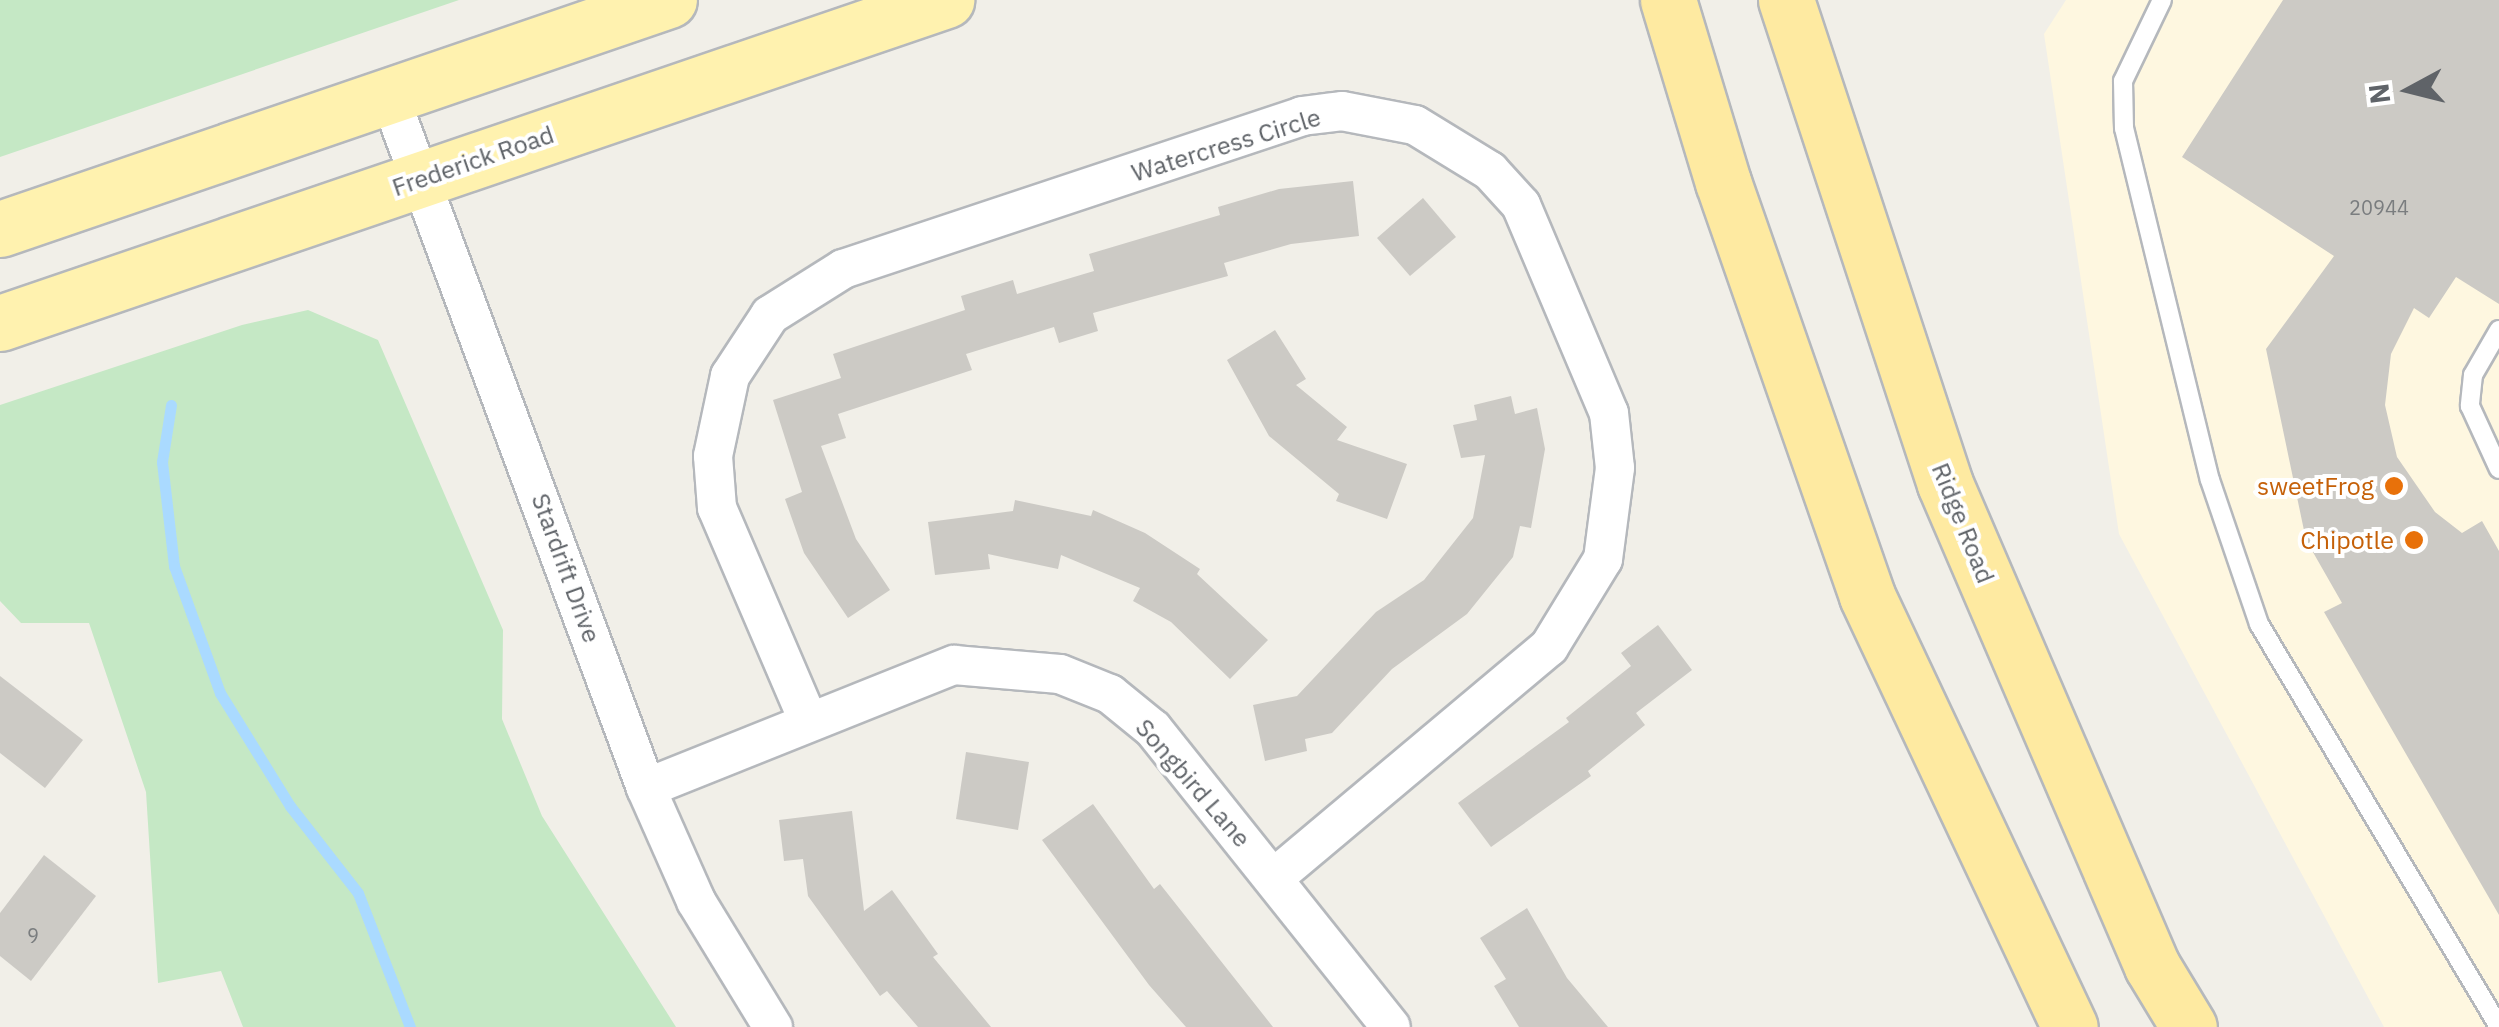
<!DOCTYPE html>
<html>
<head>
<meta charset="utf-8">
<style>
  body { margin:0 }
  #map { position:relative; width:2499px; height:1027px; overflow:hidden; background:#f1efe8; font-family:"IBM Plex Sans",sans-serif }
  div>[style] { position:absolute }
  .commercial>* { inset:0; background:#fef7e0 }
  .green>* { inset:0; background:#c5e8c5 }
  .stream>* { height:11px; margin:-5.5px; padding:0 5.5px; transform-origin:5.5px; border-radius:5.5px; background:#aadaff }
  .building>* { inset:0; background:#cccac5 }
  .roads { filter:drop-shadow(2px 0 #b5b8bc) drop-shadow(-2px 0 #b5b8bc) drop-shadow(0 2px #b5b8bc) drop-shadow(0 -2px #b5b8bc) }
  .service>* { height:18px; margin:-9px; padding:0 9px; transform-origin:9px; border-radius:9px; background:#fff }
  .minor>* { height:38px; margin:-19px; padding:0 19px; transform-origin:19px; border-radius:19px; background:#fff }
  .primary>* { height:55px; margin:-27.5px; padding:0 27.5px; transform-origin:27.5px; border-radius:27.5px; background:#fff2af }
  .trunk>* { height:55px; margin:-27.5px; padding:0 27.5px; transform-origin:27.5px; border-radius:27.5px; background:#feeaa1 }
  .dots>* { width:28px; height:28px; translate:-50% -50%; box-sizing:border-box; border:5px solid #fff; border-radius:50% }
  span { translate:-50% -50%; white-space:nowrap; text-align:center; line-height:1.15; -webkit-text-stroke:8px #fff; paint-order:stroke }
  .number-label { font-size:20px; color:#7a7d7f }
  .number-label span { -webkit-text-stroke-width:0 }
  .street-label { font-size:25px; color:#5f6368 }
  .food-label { font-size:25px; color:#c56008 }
  .right { translate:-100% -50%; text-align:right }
  .north { position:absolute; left:2359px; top:40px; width:100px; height:100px; -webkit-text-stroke:8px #fff; paint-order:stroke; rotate:263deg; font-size:28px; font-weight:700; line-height:40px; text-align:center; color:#5f6368 }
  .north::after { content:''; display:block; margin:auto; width:35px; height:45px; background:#5f6368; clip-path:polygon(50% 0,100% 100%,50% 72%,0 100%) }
</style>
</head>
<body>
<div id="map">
  <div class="commercial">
    <div style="clip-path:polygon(2066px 0,2499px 0,2499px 1027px,2384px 1027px,2119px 534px,2044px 34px)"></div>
  </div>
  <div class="green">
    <div style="clip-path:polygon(0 0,459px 0,0 157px)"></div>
    <div style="clip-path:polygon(308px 310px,378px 340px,503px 630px,502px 719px,542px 816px,676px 1027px,243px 1027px,221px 971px,158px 983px,146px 792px,89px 623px,21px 623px,0 601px,0 405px,242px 325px)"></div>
  </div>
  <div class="stream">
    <div style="left:171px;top:405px;width:58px;rotate:99deg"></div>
    <div style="left:162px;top:462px;width:105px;rotate:83.4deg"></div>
    <div style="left:174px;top:566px;width:135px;rotate:70.1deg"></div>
    <div style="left:220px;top:693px;width:133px;rotate:58.2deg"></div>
    <div style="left:290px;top:806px;width:110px;rotate:52deg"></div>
    <div style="left:358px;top:893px;width:144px;rotate:68.8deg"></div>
  </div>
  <div class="building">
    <div style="clip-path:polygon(2283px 0,2499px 0,2499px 304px,2456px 277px,2429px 318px,2414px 308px,2391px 354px,2385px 405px,2397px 457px,2435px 512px,2462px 533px,2482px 521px,2499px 551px,2499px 915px,2324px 612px,2342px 603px,2306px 540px,2266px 349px,2334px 256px,2182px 157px)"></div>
    <div style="clip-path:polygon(1353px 181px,1359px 236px,1291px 244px,1224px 263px,1228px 276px,1093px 313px,1098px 331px,1059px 343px,1054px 327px,966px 354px,972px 370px,838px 414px,846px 438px,821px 446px,856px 539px,890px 590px,848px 618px,804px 553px,785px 499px,802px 492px,773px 400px,841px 378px,833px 354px,965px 310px,961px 296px,1013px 280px,1017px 294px,1094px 271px,1089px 254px,1220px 215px,1218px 207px,1279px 189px)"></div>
    <div style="clip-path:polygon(1423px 198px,1456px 237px,1410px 276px,1377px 238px)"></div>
    <div style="clip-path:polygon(1275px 330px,1306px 379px,1296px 385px,1347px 427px,1337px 440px,1407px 464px,1387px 519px,1336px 501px,1339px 494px,1269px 436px,1227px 360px)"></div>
    <div style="clip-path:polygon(1511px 396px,1515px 414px,1537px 408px,1545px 449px,1531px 528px,1520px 526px,1513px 557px,1467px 614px,1392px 669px,1332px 733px,1305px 739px,1307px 751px,1265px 761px,1253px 705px,1297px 696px,1376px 612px,1424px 580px,1473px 518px,1485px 455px,1461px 458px,1453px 425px,1477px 420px,1474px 405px)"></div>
    <div style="clip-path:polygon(1015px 500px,1091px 516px,1093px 510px,1145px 533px,1200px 569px,1197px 574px,1268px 640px,1230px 679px,1171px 622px,1133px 601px,1140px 588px,1061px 555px,1058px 569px,988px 554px,990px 569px,935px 575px,928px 522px,1013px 511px)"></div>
    <div style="clip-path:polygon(1658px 625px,1692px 670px,1636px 713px,1645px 725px,1588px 771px,1591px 776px,1491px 847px,1458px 803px,1569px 722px,1566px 718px,1631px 666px,1621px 653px)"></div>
    <div style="clip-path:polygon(0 676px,83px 740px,45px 788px,0 753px)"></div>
    <div style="clip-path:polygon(966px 752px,1029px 762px,1018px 830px,956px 819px)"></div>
    <div style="clip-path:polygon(1093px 804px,1154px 889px,1160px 884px,1273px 1027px,1186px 1027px,1149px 985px,1042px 840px)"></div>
    <div style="clip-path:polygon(852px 811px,864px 911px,892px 890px,938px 954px,933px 957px,991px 1027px,918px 1027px,887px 991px,880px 996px,808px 896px,803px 859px,784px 861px,779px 820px)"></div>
    <div style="clip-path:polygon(44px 855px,96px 896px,31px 981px,0 956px,0 913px)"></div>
    <div style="clip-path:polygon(1527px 908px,1567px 978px,1608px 1027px,1519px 1027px,1494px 986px,1506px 979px,1480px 938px)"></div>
  </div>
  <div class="roads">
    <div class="service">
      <div style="left:2162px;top:0;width:90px;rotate:115.7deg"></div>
      <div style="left:2123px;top:81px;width:47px;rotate:88.8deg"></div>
      <div style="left:2124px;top:128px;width:362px;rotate:76.3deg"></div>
      <div style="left:2210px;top:480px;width:152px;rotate:71.2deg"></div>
      <div style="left:2259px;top:624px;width:469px;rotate:59.2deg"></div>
      <div style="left:2499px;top:330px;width:52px;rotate:120deg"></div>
      <div style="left:2473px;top:375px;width:31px;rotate:96deg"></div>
      <div style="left:2470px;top:406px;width:69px;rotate:65.3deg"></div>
    </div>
    <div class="minor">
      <div style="left:389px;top:95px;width:739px;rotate:69.65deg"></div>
      <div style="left:646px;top:788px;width:124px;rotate:66.1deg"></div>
      <div style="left:696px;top:901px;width:148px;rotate:58.6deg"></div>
      <div style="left:808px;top:720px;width:231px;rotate:-113.2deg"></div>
      <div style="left:717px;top:508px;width:52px;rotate:-94.4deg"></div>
      <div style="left:713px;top:456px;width:82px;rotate:-78deg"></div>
      <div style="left:730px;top:376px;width:73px;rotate:-56.7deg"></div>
      <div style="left:770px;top:315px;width:86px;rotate:-32.2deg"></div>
      <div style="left:843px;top:269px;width:484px;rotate:-18.4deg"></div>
      <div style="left:1302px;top:116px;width:40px;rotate:-7.1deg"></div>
      <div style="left:1342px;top:111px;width:74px;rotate:10.9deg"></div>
      <div style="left:1415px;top:125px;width:88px;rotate:31.5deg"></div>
      <div style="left:1490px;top:171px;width:46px;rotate:47.6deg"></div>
      <div style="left:1521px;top:205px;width:226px;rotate:67.1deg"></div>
      <div style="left:1609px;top:413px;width:55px;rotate:83.8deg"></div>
      <div style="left:1615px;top:468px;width:92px;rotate:97.5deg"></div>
      <div style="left:1603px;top:559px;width:103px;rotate:121.5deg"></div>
      <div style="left:1549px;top:647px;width:359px;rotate:140deg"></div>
      <div style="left:646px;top:788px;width:332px;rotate:-21.8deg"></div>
      <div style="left:954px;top:665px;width:106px;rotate:4.9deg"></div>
      <div style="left:1060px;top:674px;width:54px;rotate:21.8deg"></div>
      <div style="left:1110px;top:694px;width:55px;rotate:39.1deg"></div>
      <div style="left:1153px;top:729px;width:381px;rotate:51.4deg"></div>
    </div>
    <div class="primary">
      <div style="left:0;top:229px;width:707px;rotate:-18.9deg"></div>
      <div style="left:0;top:323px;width:1000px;rotate:-18.85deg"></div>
    </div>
    <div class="trunk">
      <div style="left:1668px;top:0;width:190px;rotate:73.2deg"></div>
      <div style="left:1723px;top:182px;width:438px;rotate:70.8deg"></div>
      <div style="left:1867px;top:596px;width:476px;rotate:64.8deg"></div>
      <div style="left:1786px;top:0;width:509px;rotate:71.81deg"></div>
      <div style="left:1945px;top:484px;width:525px;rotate:66.76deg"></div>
      <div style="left:2152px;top:966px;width:71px;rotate:58.8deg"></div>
    </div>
  </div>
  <div class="dots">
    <div style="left:2394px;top:486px;background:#e8710a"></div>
    <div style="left:2414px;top:540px;background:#e8710a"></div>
  </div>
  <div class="number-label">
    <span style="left:2379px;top:207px">20944</span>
    <span style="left:33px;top:935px">9</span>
  </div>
  <div class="street-label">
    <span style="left:1226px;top:145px;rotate:-17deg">Watercress Circle</span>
    <span style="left:473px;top:161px;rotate:-19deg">Frederick Road</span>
    <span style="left:1963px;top:523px;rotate:68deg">Ridge Road</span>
    <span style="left:566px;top:568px;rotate:70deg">Stardrift Drive</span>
    <span style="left:1193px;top:783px;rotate:49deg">Songbird Lane</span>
  </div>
  <div class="food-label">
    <span class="right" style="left:2374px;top:486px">sweetFrog</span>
    <span class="right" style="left:2394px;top:540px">Chipotle</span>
  </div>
  <div class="north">N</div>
</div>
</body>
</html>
